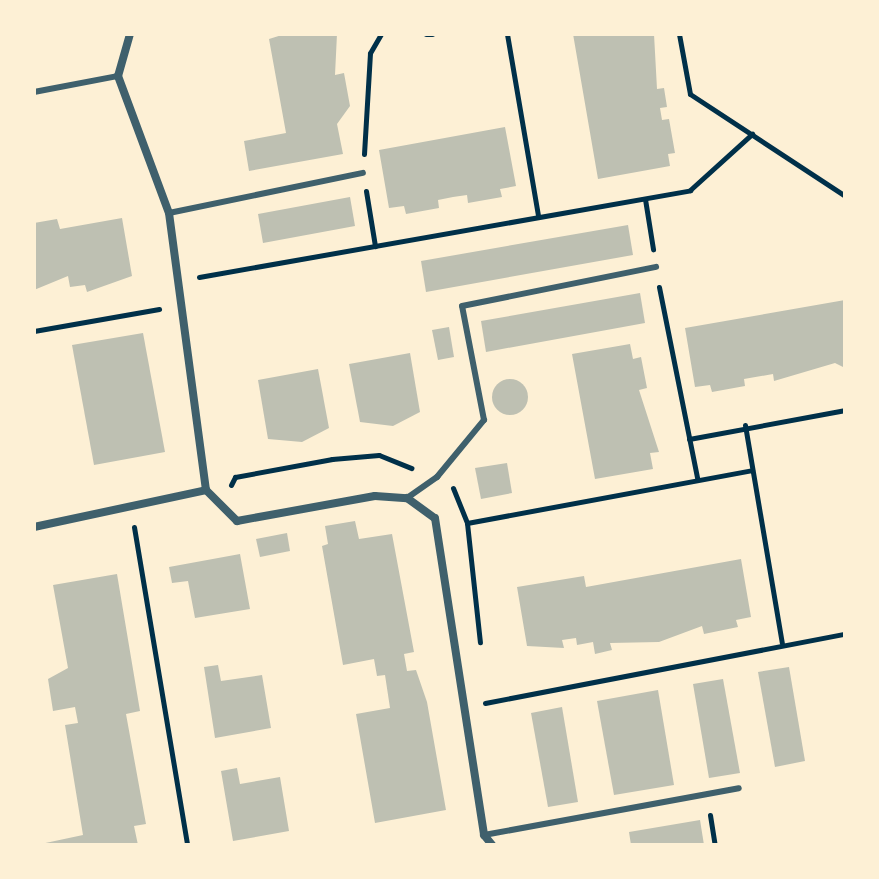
<!DOCTYPE html>
<html>
<head>
<meta charset="utf-8">
<style>
  body { margin:0 }
  #map { position:relative; width:879px; height:879px; overflow:hidden; background:#fdf0d5; font-family:"Titillium Web",sans-serif }
  div>[style] { position:absolute }
  .building>* { inset:0; background:#bec0b2 }
  .round { border-radius:50% }
  .path>* { height:5px; margin:-2.5px; padding:0 2.5px; transform-origin:2.5px; border-radius:2.5px; background:#003049 }
  .service>* { height:6px; margin:-3px; padding:0 3px; transform-origin:3px; border-radius:3px; background:#3f606c }
  .minor>* { height:8px; margin:-4px; padding:0 4px; transform-origin:4px; border-radius:4px; background:#3f606c }
  span { translate:-50% -50%; white-space:nowrap; text-align:center; line-height:1.15; -webkit-text-stroke:8px #fdf0d5; paint-order:stroke }
  .frame { position:absolute; inset:0; border:36px solid #fdf0d5; pointer-events:none }
</style>
</head>
<body>
<div id="map">
  <div class="building">
    <div style="clip-path:polygon(285px 34px,337px 34px,335px 75px,344px 73px,350px 106px,337px 124px,343px 154px,249px 171px,244px 141px,286px 133px,269px 39px)"></div>
    <div style="clip-path:polygon(573px 34px,654px 34px,657px 89px,664px 88px,667px 107px,660px 108px,662px 120px,669px 119px,675px 153px,668px 154px,670px 166px,598px 179px)"></div>
    <div style="clip-path:polygon(505px 127px,516px 186px,500px 189px,502px 197px,468px 203px,467px 195px,453px 197px,438px 200px,439px 208px,406px 214px,404px 206px,389px 208px,379px 150px)"></div>
    <div style="clip-path:polygon(350px 197px,355px 226px,263px 243px,258px 214px)"></div>
    <div style="clip-path:polygon(122px 218px,132px 276px,87px 292px,85px 285px,70px 287px,68px 276px,34px 290px,34px 223px,57px 219px,60px 229px)"></div>
    <div style="clip-path:polygon(628px 225px,633px 255px,426px 292px,421px 261px)"></div>
    <div style="clip-path:polygon(640px 293px,645px 323px,486px 352px,481px 321px)"></div>
    <div style="clip-path:polygon(845px 300px,845px 368px,835px 363px,774px 381px,773px 374px,744px 379px,745px 386px,712px 392px,710px 385px,695px 387px,685px 328px)"></div>
    <div style="clip-path:polygon(449px 327px,454px 357px,438px 360px,432px 330px)"></div>
    <div style="clip-path:polygon(143px 333px,165px 452px,94px 465px,72px 345px)"></div>
    <div style="clip-path:polygon(630px 344px,633px 359px,641px 357px,647px 388px,639px 390px,659px 452px,650px 453px,653px 469px,595px 479px,572px 354px)"></div>
    <div style="clip-path:polygon(410px 353px,420px 412px,393px 426px,360px 422px,349px 364px)"></div>
    <div style="clip-path:polygon(318px 369px,329px 428px,302px 442px,268px 439px,258px 380px)"></div>
    <div class="round" style="left:492px;top:379px;width:36px;height:36px"></div>
    <div style="clip-path:polygon(507px 463px,512px 493px,481px 499px,475px 468px)"></div>
    <div style="clip-path:polygon(355px 521px,359px 539px,392px 534px,414px 652px,404px 654px,407px 671px,416px 670px,427px 702px,446px 810px,375px 823px,356px 714px,390px 708px,385px 675px,377px 676px,374px 659px,343px 665px,322px 546px,328px 544px,325px 526px)"></div>
    <div style="clip-path:polygon(287px 533px,290px 551px,260px 557px,256px 539px)"></div>
    <div style="clip-path:polygon(240px 554px,250px 609px,195px 618px,188px 581px,172px 583px,169px 567px)"></div>
    <div style="clip-path:polygon(741px 559px,751px 617px,736px 620px,738px 627px,704px 634px,702px 626px,659px 642px,610px 643px,612px 650px,595px 654px,593px 642px,577px 645px,576px 638px,562px 640px,564px 648px,527px 646px,517px 587px,584px 576px,586px 587px)"></div>
    <div style="clip-path:polygon(117px 574px,140px 711px,126px 714px,146px 824px,134px 826px,138px 845px,36px 845px,83px 835px,65px 725px,78px 723px,75px 707px,53px 711px,48px 679px,68px 668px,53px 585px)"></div>
    <div style="clip-path:polygon(218px 665px,221px 681px,262px 675px,271px 728px,215px 738px,204px 667px)"></div>
    <div style="clip-path:polygon(789px 667px,805px 761px,775px 767px,758px 672px)"></div>
    <div style="clip-path:polygon(723px 679px,740px 773px,709px 778px,693px 684px)"></div>
    <div style="clip-path:polygon(658px 690px,674px 785px,614px 795px,597px 701px)"></div>
    <div style="clip-path:polygon(562px 707px,578px 802px,548px 807px,531px 713px)"></div>
    <div style="clip-path:polygon(237px 768px,240px 784px,280px 777px,289px 831px,233px 841px,221px 771px)"></div>
    <div style="clip-path:polygon(700px 820px,704px 845px,631px 845px,629px 832px)"></div>
  </div>
  <div class="path">
    <div style="left:426px;top:34px;width:6px"></div>
    <div style="left:507px;top:34px;width:184px;rotate:80.3deg"></div>
    <div style="left:679px;top:34px;width:61px;rotate:79.6deg"></div>
    <div style="left:690px;top:94px;width:186px;rotate:33.3deg"></div>
    <div style="left:364px;top:154px;width:101px;rotate:-86.6deg"></div>
    <div style="left:370px;top:53px;width:22px;rotate:-60deg"></div>
    <div style="left:366px;top:191px;width:56px;rotate:80.7deg"></div>
    <div style="left:645px;top:199px;width:51px;rotate:80.9deg"></div>
    <div style="left:199px;top:277px;width:499px;rotate:-10deg"></div>
    <div style="left:690px;top:190px;width:84px;rotate:-42.1deg"></div>
    <div style="left:659px;top:287px;width:195px;rotate:78.7deg"></div>
    <div style="left:34px;top:331px;width:127px;rotate:-10deg"></div>
    <div style="left:745px;top:425px;width:221px;rotate:80.4deg"></div>
    <div style="left:689px;top:439px;width:159px;rotate:-10.5deg"></div>
    <div style="left:231px;top:485px;width:9px;rotate:-63deg"></div>
    <div style="left:235px;top:477px;width:99px;rotate:-10.5deg"></div>
    <div style="left:332px;top:459px;width:47px;rotate:-4.9deg"></div>
    <div style="left:379px;top:455px;width:35px;rotate:22deg"></div>
    <div style="left:453px;top:488px;width:38px;rotate:68deg"></div>
    <div style="left:467px;top:523px;width:120px;rotate:83.8deg"></div>
    <div style="left:467px;top:523px;width:290px;rotate:-10.5deg"></div>
    <div style="left:134px;top:527px;width:322px;rotate:80.5deg"></div>
    <div style="left:485px;top:703px;width:367px;rotate:-10.9deg"></div>
    <div style="left:710px;top:815px;width:30px;rotate:81deg"></div>
  </div>
  <div class="service">
    <div style="left:34px;top:92px;width:86px;rotate:-10.8deg"></div>
    <div style="left:169px;top:213px;width:198px;rotate:-11.7deg"></div>
    <div style="left:407px;top:498px;width:37px;rotate:-35deg"></div>
    <div style="left:437px;top:477px;width:74px;rotate:-50.5deg"></div>
    <div style="left:484px;top:420px;width:116px;rotate:-100.9deg"></div>
    <div style="left:462px;top:306px;width:198px;rotate:-11.4deg"></div>
    <div style="left:484px;top:835px;width:259px;rotate:-10.4deg"></div>
  </div>
  <div class="minor">
    <div style="left:130px;top:34px;width:44px;rotate:105.9deg"></div>
    <div style="left:118px;top:76px;width:146px;rotate:69.6deg"></div>
    <div style="left:169px;top:213px;width:279px;rotate:82.4deg"></div>
    <div style="left:34px;top:527px;width:176px;rotate:-12.1deg"></div>
    <div style="left:206px;top:490px;width:44px;rotate:45deg"></div>
    <div style="left:237px;top:521px;width:140px;rotate:-10.3deg"></div>
    <div style="left:375px;top:496px;width:32px;rotate:4deg"></div>
    <div style="left:407px;top:498px;width:34px;rotate:36deg"></div>
    <div style="left:435px;top:518px;width:321px;rotate:81.2deg"></div>
    <div style="left:484px;top:835px;width:13px;rotate:51deg"></div>
  </div>
  <div class="frame"></div>
</div>
</body>
</html>
